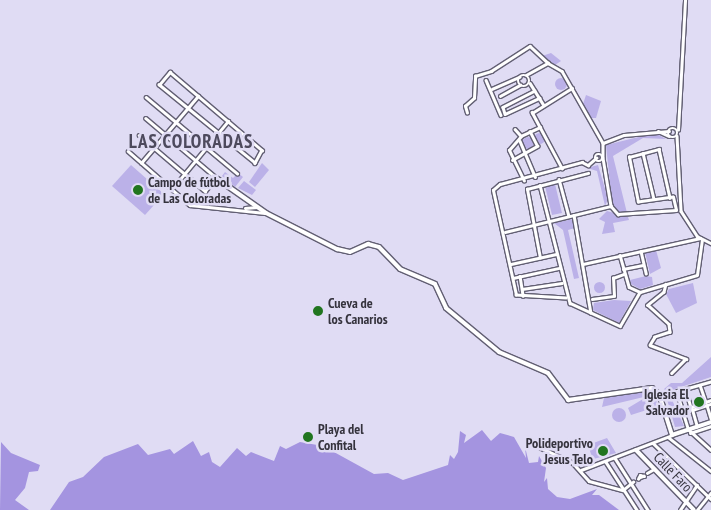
<!DOCTYPE html>
<html>
<head>
<meta charset="utf-8">
<style>
  body { margin:0 }
  #map { position:relative; width:711px; height:510px; overflow:hidden; background:#e0dcf4; font-family:"PT Sans Narrow",sans-serif }
  div>[style] { position:absolute }
  .green>* { inset:0; background:#bbb1e8 }
  .round { border-radius:50% }
  .water>* { inset:0; background:#a494e0 }
  .roads { filter:drop-shadow(1px 0 #625f73) drop-shadow(-1px 0 #625f73) drop-shadow(0 1px #625f73) drop-shadow(0 -1px #625f73) }
  .street>* { height:2.5px; margin:-1.25px; padding:0 1.25px; transform-origin:1.25px; border-radius:1.25px; background:#fff }
  .street>.ring { margin:-1.25px; padding:0; box-sizing:content-box; background:none; border:2.5px solid #fff; border-radius:50% }
  .secondary>* { height:4px; margin:-2px; padding:0 2px; transform-origin:2px; border-radius:2px; background:#fff }
  .dots>* { width:14px; height:14px; translate:-50% -50%; box-sizing:border-box; border:2px solid #e0dcf4; border-radius:50% }
  span { translate:-50% -50%; white-space:nowrap; text-align:center; line-height:1.15; -webkit-text-stroke:5px #e0dcf4; paint-order:stroke }
  .poi-label { font-size:14px; color:#35333d; font-weight:700 }
  .left { translate:0 -50%; text-align:left }
  .right { translate:-100% -50%; text-align:right }
  .street-label { font-size:14px; color:#35333d }
  .district-label { font-size:19px; color:#4d4a5d; font-weight:700; letter-spacing:1px }
</style>
</head>
<body>
<div id="map">
  <div class="green">
    <div style="clip-path:polygon(551px 53px,561px 61px,555px 65px,542px 56px)"></div>
    <div class="round" style="left:555px;top:78px;width:12px;height:12px"></div>
    <div style="clip-path:polygon(586px 95px,601px 101px,596px 118px,590px 118px,583px 104px)"></div>
    <div class="round" style="left:533.5px;top:132.5px;width:11px;height:11px"></div>
    <div style="clip-path:polygon(655px 133px,666px 139px,643px 138px,613px 156px,627px 213px,619px 212px,612px 204px,606px 145px)"></div>
    <div class="round" style="left:522px;top:137px;width:12px;height:12px"></div>
    <div style="clip-path:polygon(262px 163px,269px 170px,255px 187px,249px 182px)"></div>
    <div style="clip-path:polygon(131px 165px,164px 194px,145px 215px,112px 186px)"></div>
    <div style="clip-path:polygon(598px 165px,608px 199px,605px 206px,597px 171px,587px 168px)"></div>
    <div style="clip-path:polygon(225px 172px,233px 178px,238px 173px,243px 177px,235px 187px,222px 176px)"></div>
    <div style="clip-path:polygon(244px 181px,256px 190px,252px 195px,238px 188px)"></div>
    <div style="clip-path:polygon(555px 184px,562px 213px,552px 215px,545px 186px)"></div>
    <div style="clip-path:polygon(607px 211px,628px 217px,629px 220px,613px 223px,615px 232px,602px 234px,605px 222px,599px 219px)"></div>
    <div style="clip-path:polygon(573px 219px,575px 228px,568px 230px,579px 278px,574px 279px,563px 230px,554px 223px)"></div>
    <div style="clip-path:polygon(656px 250px,661px 268px,650px 274px,645px 252px)"></div>
    <div style="clip-path:polygon(646px 276px,652px 277px,653px 285px,640px 289px,631px 284px,630px 280px)"></div>
    <div class="round" style="left:593.5px;top:281.5px;width:11px;height:11px"></div>
    <div style="clip-path:polygon(693px 283px,697px 303px,676px 313px,666px 294px,669px 289px)"></div>
    <div style="clip-path:polygon(614px 300px,631px 301px,619px 323px,593px 310px,594px 303px)"></div>
    <div style="clip-path:polygon(711px 357px,711px 377px,675px 389px,673px 402px,684px 426px,675px 427px,664px 389px,671px 383px,682px 383px)"></div>
    <div style="clip-path:polygon(633px 391px,652px 392px,659px 406px,631px 415px,628px 408px,648px 396px,602px 407px,604px 398px)"></div>
    <div class="round" style="left:612px;top:408px;width:14px;height:14px"></div>
    <div style="clip-path:polygon(607px 438px,616px 453px,582px 462px,592px 457px,588px 445px)"></div>
  </div>
  <div class="water">
    <div style="clip-path:polygon(482px 430px,491px 441px,500px 433px,514px 437px,526px 458px,525px 447px,529px 463px,538px 462px,539px 456px,546px 468px,544px 482px,547px 478px,548px 489px,557px 497px,570px 499px,597px 489px,592px 495px,599px 495px,619px 510px,50px 510px,69px 482px,83px 477px,104px 457px,138px 444px,148px 455px,170px 449px,174px 454px,193px 441px,201px 456px,209px 452px,212px 462px,220px 467px,237px 448px,246px 456px,251px 452px,274px 461px,280px 446px,286px 449px,300px 442px,323px 446px,374px 474px,388px 473px,403px 480px,448px 465px,450px 455px,454px 459px,458px 452px,460px 431px,466px 435px,464px 443px)"></div>
    <div style="clip-path:polygon(1px 442px,11px 453px,40px 465px,38px 471px,29px 472px,25px 488px,15px 500px,29px 510px,0 510px)"></div>
  </div>
  <div class="roads">
    <div class="street">
      <div style="left:170px;top:72px;width:121px;rotate:40.3deg"></div>
      <div style="left:262px;top:150px;width:15px;rotate:118deg"></div>
      <div style="left:255px;top:163px;width:124px;rotate:-140.9deg"></div>
      <div style="left:159px;top:85px;width:17px;rotate:-50deg"></div>
      <div style="left:526px;top:75px;width:25px;rotate:-29deg"></div>
      <div style="left:548px;top:63px;width:16px;rotate:30deg"></div>
      <div style="left:562px;top:71px;width:83px;rotate:60.3deg"></div>
      <div style="left:603px;top:143px;width:14px;rotate:90deg"></div>
      <div class="ring" style="left:518px;top:75px;width:9.5px;height:9.5px"></div>
      <div style="left:486px;top:80px;width:38px;rotate:67deg"></div>
      <div style="left:530px;top:83px;width:26px;rotate:58deg"></div>
      <div style="left:492px;top:89px;width:30px;rotate:-24deg"></div>
      <div style="left:535px;top:91px;width:36px;rotate:153deg"></div>
      <div style="left:503px;top:107px;width:7px;rotate:74deg"></div>
      <div style="left:505px;top:114px;width:38px;rotate:-25deg"></div>
      <div style="left:500px;top:96px;width:23px;rotate:-29deg"></div>
      <div style="left:146px;top:97px;width:119px;rotate:39.9deg"></div>
      <div style="left:467px;top:113px;width:7px;rotate:-106deg"></div>
      <div style="left:465px;top:106px;width:12px;rotate:-42deg"></div>
      <div style="left:474px;top:98px;width:22px;rotate:-87deg"></div>
      <div style="left:475px;top:76px;width:17px;rotate:-17deg"></div>
      <div style="left:491px;top:71px;width:46px;rotate:-32.7deg"></div>
      <div style="left:530px;top:46px;width:25px;rotate:43deg"></div>
      <div class="ring" style="left:668px;top:128px;width:7.5px;height:7.5px"></div>
      <div style="left:515px;top:129px;width:9px;rotate:49deg"></div>
      <div style="left:678px;top:130px;width:130px;rotate:-86.9deg"></div>
      <div style="left:658px;top:131px;width:12px;rotate:24deg"></div>
      <div style="left:139px;top:135px;width:87px;rotate:40.3deg"></div>
      <div style="left:205px;top:191px;width:17px;rotate:-50deg"></div>
      <div style="left:216px;top:178px;width:92px;rotate:-139.9deg"></div>
      <div style="left:677px;top:136px;width:75px;rotate:86.9deg"></div>
      <div style="left:681px;top:211px;width:30px;rotate:57deg"></div>
      <div style="left:697px;top:236px;width:16px;rotate:27deg"></div>
      <div style="left:520px;top:141px;width:39px;rotate:67deg"></div>
      <div style="left:603px;top:143px;width:22px;rotate:-21deg"></div>
      <div style="left:624px;top:135px;width:45px;rotate:-5.1deg"></div>
      <div style="left:128px;top:151px;width:82px;rotate:41.1deg"></div>
      <div style="left:190px;top:205px;width:75px;rotate:6.1deg"></div>
      <div style="left:643px;top:153px;width:47px;rotate:76.6deg"></div>
      <div class="ring" style="left:595.5px;top:154.5px;width:4.5px;height:4.5px"></div>
      <div style="left:603px;top:158px;width:49px;rotate:80.5deg"></div>
      <div style="left:611px;top:206px;width:11px;rotate:49deg"></div>
      <div style="left:618px;top:214px;width:58px;rotate:-3.9deg"></div>
      <div style="left:676px;top:210px;width:13px;rotate:-103deg"></div>
      <div style="left:673px;top:197px;width:35px;rotate:172deg"></div>
      <div style="left:638px;top:202px;width:46px;rotate:-101.3deg"></div>
      <div style="left:629px;top:157px;width:31px;rotate:-15deg"></div>
      <div style="left:659px;top:149px;width:50px;rotate:77.3deg"></div>
      <div style="left:512px;top:160px;width:29px;rotate:-29deg"></div>
      <div style="left:537px;top:146px;width:16px;rotate:-117deg"></div>
      <div style="left:141px;top:163px;width:88px;rotate:-49.6deg"></div>
      <div style="left:562px;top:169px;width:64px;rotate:-118.2deg"></div>
      <div style="left:532px;top:113px;width:47px;rotate:-32deg"></div>
      <div style="left:559px;top:179px;width:38px;rotate:75deg"></div>
      <div style="left:524px;top:181px;width:34px;rotate:-116deg"></div>
      <div style="left:509px;top:150px;width:18px;rotate:-49deg"></div>
      <div style="left:521px;top:136px;width:21px;rotate:-25deg"></div>
      <div style="left:540px;top:185px;width:122px;rotate:75.7deg"></div>
      <div style="left:570px;top:303px;width:55px;rotate:24.7deg"></div>
      <div style="left:620px;top:326px;width:39px;rotate:-60deg"></div>
      <div style="left:172px;top:189px;width:88px;rotate:-50.5deg"></div>
      <div style="left:245px;top:208px;width:12px;rotate:-5deg"></div>
      <div style="left:574px;top:215px;width:99px;rotate:80.2deg"></div>
      <div style="left:505px;top:232px;width:109px;rotate:-13.8deg"></div>
      <div style="left:641px;top:251px;width:23px;rotate:77deg"></div>
      <div style="left:620px;top:255px;width:33px;rotate:74deg"></div>
      <div style="left:629px;top:287px;width:12px;rotate:24deg"></div>
      <div style="left:640px;top:292px;width:59px;rotate:-16.6deg"></div>
      <div style="left:697px;top:275px;width:35px;rotate:-82deg"></div>
      <div style="left:540px;top:258px;width:70px;rotate:-100.7deg"></div>
      <div style="left:527px;top:189px;width:63px;rotate:-14.7deg"></div>
      <div style="left:511px;top:264px;width:46px;rotate:-12.5deg"></div>
      <div style="left:583px;top:264px;width:120px;rotate:-12.5deg"></div>
      <div style="left:623px;top:269px;width:20px;rotate:-11deg"></div>
      <div style="left:520px;top:276px;width:20px;rotate:81deg"></div>
      <div style="left:513px;top:278px;width:47px;rotate:-12.3deg"></div>
      <div style="left:666px;top:284px;width:8px;rotate:104deg"></div>
      <div style="left:664px;top:292px;width:21px;rotate:141deg"></div>
      <div style="left:648px;top:305px;width:28px;rotate:42deg"></div>
      <div style="left:669px;top:324px;width:8px;rotate:83deg"></div>
      <div style="left:670px;top:332px;width:16px;rotate:162deg"></div>
      <div style="left:655px;top:337px;width:9px;rotate:122deg"></div>
      <div style="left:650px;top:345px;width:39px;rotate:21deg"></div>
      <div style="left:686px;top:359px;width:20px;rotate:135deg"></div>
      <div style="left:522px;top:289px;width:40px;rotate:-8.5deg"></div>
      <div style="left:566px;top:298px;width:50px;rotate:-176.6deg"></div>
      <div style="left:516px;top:295px;width:107px;rotate:-102.4deg"></div>
      <div style="left:493px;top:190px;width:9px;rotate:-41deg"></div>
      <div style="left:500px;top:184px;width:85px;rotate:-15deg"></div>
      <div style="left:582px;top:162px;width:7px;rotate:27deg"></div>
      <div style="left:588px;top:165px;width:11px;rotate:-41deg"></div>
      <div style="left:592px;top:299px;width:22px;rotate:-8deg"></div>
      <div style="left:614px;top:296px;width:18px;rotate:-93deg"></div>
      <div style="left:613px;top:278px;width:12px;rotate:-20deg"></div>
      <div style="left:711px;top:382px;width:35px;rotate:164deg"></div>
      <div style="left:677px;top:392px;width:39px;rotate:73deg"></div>
      <div style="left:688px;top:429px;width:31px;rotate:42deg"></div>
      <div style="left:700px;top:385px;width:18px;rotate:71deg"></div>
      <div style="left:686px;top:390px;width:18px;rotate:74deg"></div>
      <div style="left:691px;top:407px;width:21px;rotate:-19deg"></div>
      <div style="left:707px;top:405px;width:14px;rotate:73deg"></div>
      <div style="left:697px;top:427px;width:18px;rotate:-106deg"></div>
      <div style="left:692px;top:410px;width:20px;rotate:-18deg"></div>
      <div style="left:690px;top:433px;width:22px;rotate:-18deg"></div>
      <div style="left:668px;top:437px;width:55px;rotate:38.3deg"></div>
      <div style="left:653px;top:443px;width:81px;rotate:44deg"></div>
      <div style="left:541px;top:448px;width:35px;rotate:25deg"></div>
      <div style="left:573px;top:463px;width:24px;rotate:48deg"></div>
      <div style="left:589px;top:481px;width:35px;rotate:15deg"></div>
      <div style="left:623px;top:490px;width:13px;rotate:-39deg"></div>
      <div style="left:615px;top:458px;width:62px;rotate:57.6deg"></div>
      <div style="left:606px;top:462px;width:57px;rotate:57.1deg"></div>
      <div style="left:581px;top:470px;width:97px;rotate:-21deg"></div>
      <div style="left:647px;top:473px;width:8px;rotate:-30deg"></div>
      <div style="left:638px;top:479px;width:4px;rotate:-63deg"></div>
      <div style="left:640px;top:475px;width:4px;rotate:14deg"></div>
      <div style="left:644px;top:476px;width:5px;rotate:158deg"></div>
      <div style="left:680px;top:510px;width:30px;rotate:-56deg"></div>
      <div style="left:697px;top:510px;width:22px;rotate:-51deg"></div>
    </div>
    <div class="secondary">
      <div style="left:216px;top:178px;width:61px;rotate:35deg"></div>
      <div style="left:266px;top:213px;width:80px;rotate:26.9deg"></div>
      <div style="left:337px;top:249px;width:13px;rotate:13deg"></div>
      <div style="left:350px;top:252px;width:20px;rotate:-24deg"></div>
      <div style="left:368px;top:244px;width:11px;rotate:15deg"></div>
      <div style="left:379px;top:247px;width:30px;rotate:46deg"></div>
      <div style="left:400px;top:269px;width:38px;rotate:23deg"></div>
      <div style="left:435px;top:284px;width:26px;rotate:65deg"></div>
      <div style="left:446px;top:308px;width:69px;rotate:39.7deg"></div>
      <div style="left:499px;top:352px;width:53px;rotate:23.2deg"></div>
      <div style="left:548px;top:373px;width:34px;rotate:53deg"></div>
      <div style="left:568px;top:400px;width:85px;rotate:-8.1deg"></div>
      <div style="left:652px;top:388px;width:9px;rotate:41deg"></div>
      <div style="left:659px;top:394px;width:43px;rotate:72.4deg"></div>
      <div style="left:672px;top:435px;width:41px;rotate:-18.4deg"></div>
      <div style="left:636px;top:450px;width:83px;rotate:46deg"></div>
    </div>
  </div>
  <div class="dots">
    <div style="left:138px;top:190px;background:#21751f"></div>
    <div style="left:318px;top:311px;background:#21751f"></div>
    <div style="left:699px;top:402px;background:#21751f"></div>
    <div style="left:308px;top:437px;background:#21751f"></div>
    <div style="left:603px;top:451px;background:#21751f"></div>
  </div>
  <div class="poi-label">
    <span class="left" style="left:148px;top:190px">Campo de fútbol<br>de Las Coloradas</span>
    <span class="left" style="left:328px;top:311px">Cueva de<br>los Canarios</span>
    <span class="right" style="left:689px;top:402px">Iglesia El<br>Salvador</span>
    <span class="left" style="left:318px;top:437px">Playa del<br>Confital</span>
    <span class="right" style="left:593px;top:451px">Polideportivo<br>Jesus Telo</span>
  </div>
  <div class="street-label">
    <span style="left:673px;top:472px;rotate:46deg">Calle Faro</span>
  </div>
  <div class="district-label">
    <span style="left:191px;top:142px">LAS COLORADAS</span>
  </div>
</div>
</body>
</html>
